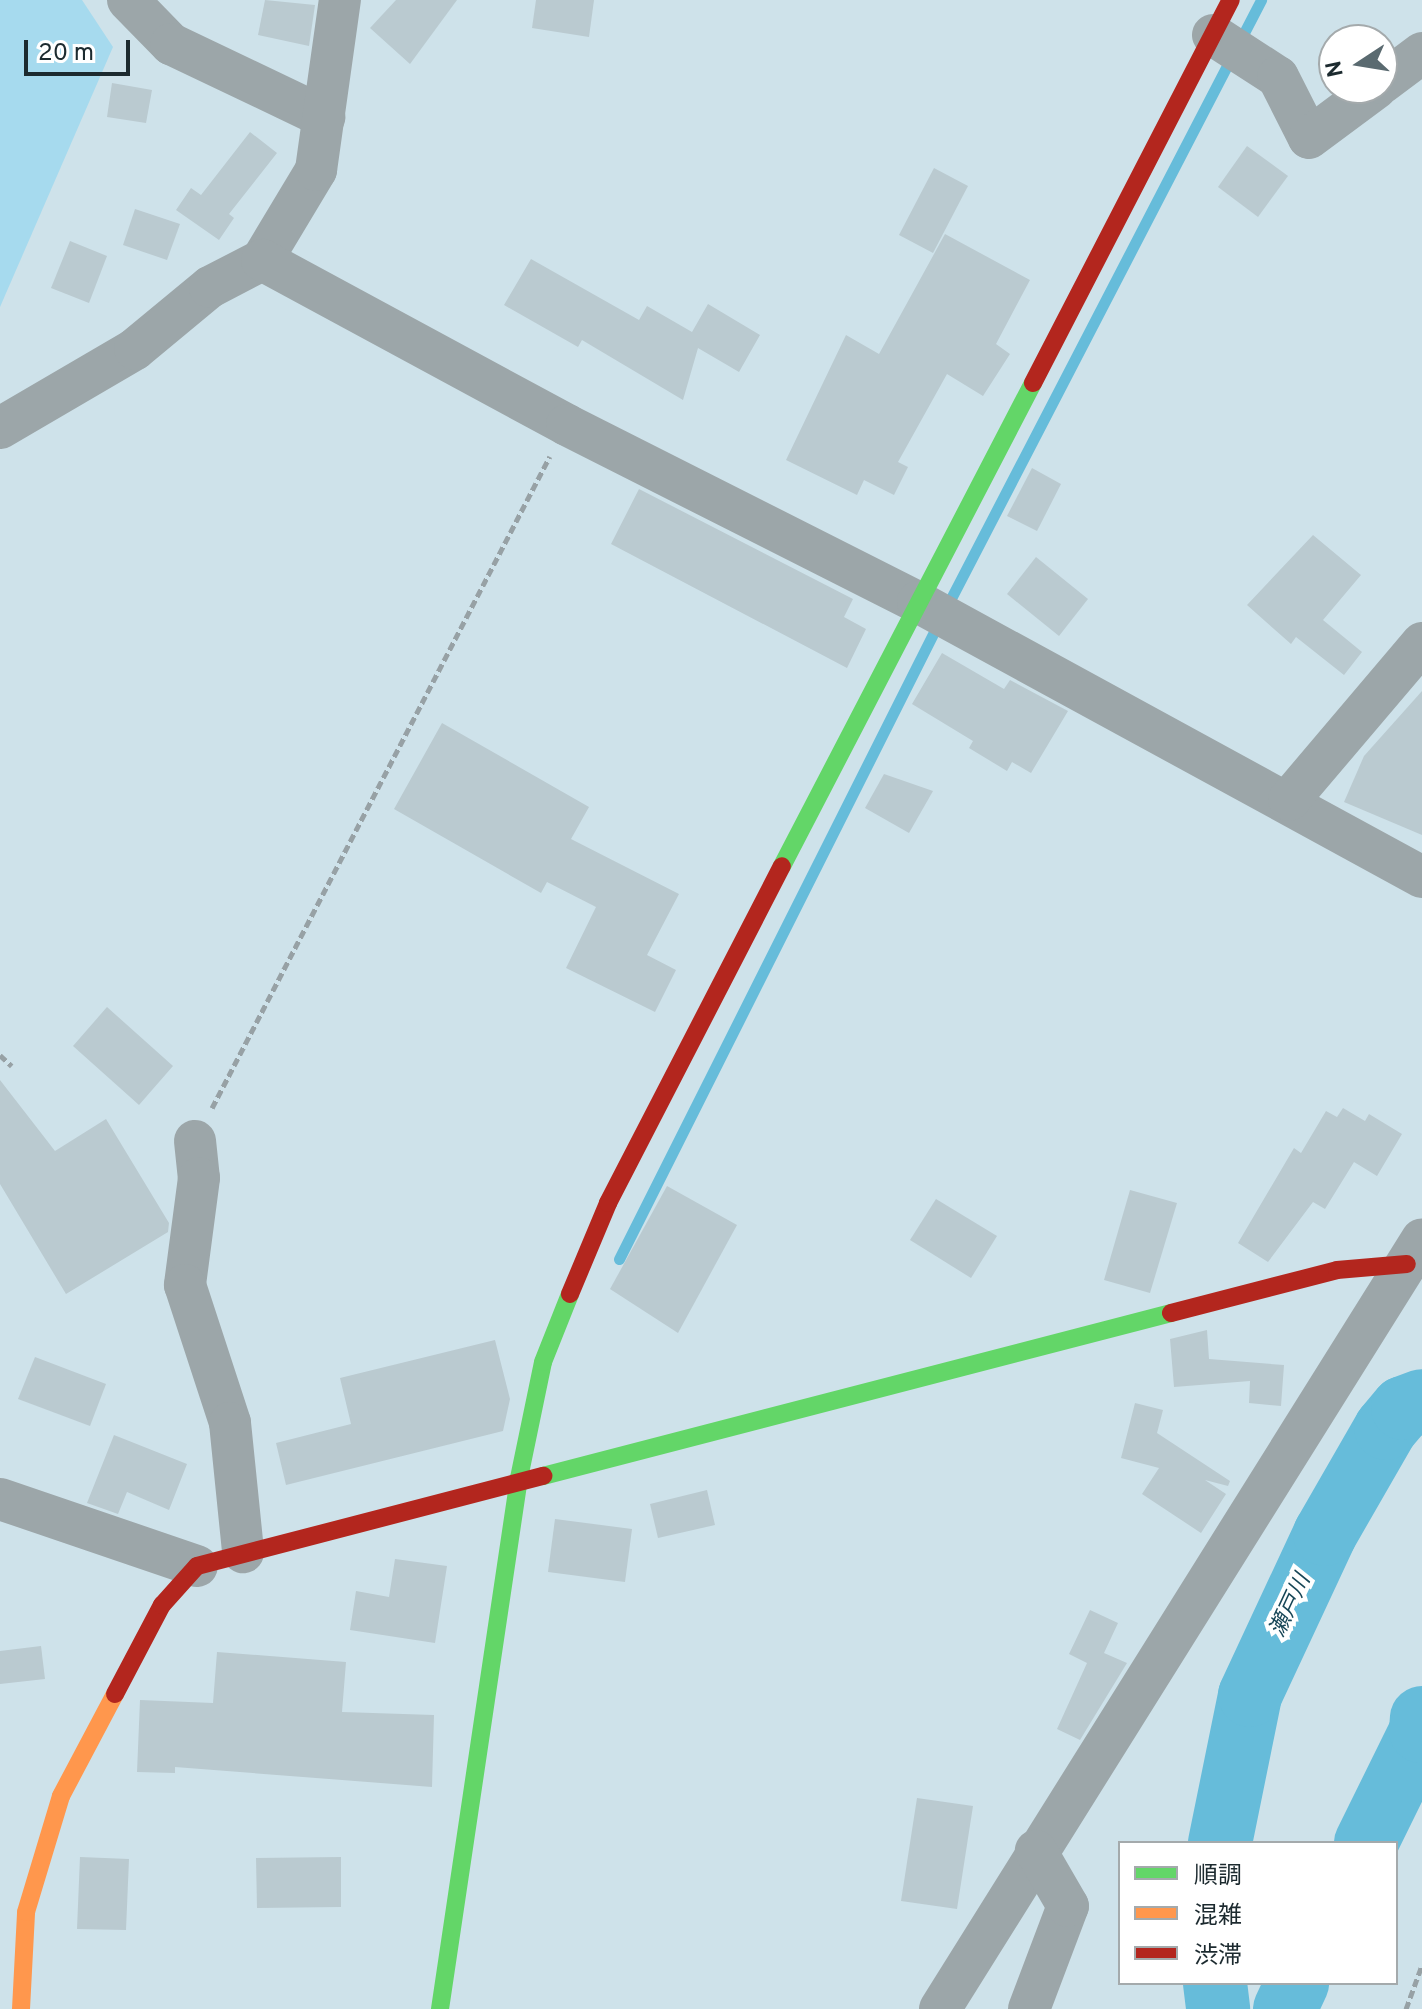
<!DOCTYPE html>
<html>
<head>
<meta charset="utf-8">
<style>
  body { margin:0 }
  #map { position:relative; width:1422px; height:2009px; overflow:hidden; background:#cee2ea; font-family:Overpass,"Noto Sans JP",sans-serif }
  div>[style] { position:absolute }
  .green>* { inset:0; background:#a6daee }
  .stream>* { height:11px; margin:-5.5px; padding:0 5.5px; transform-origin:5.5px; border-radius:5.5px; background:#66bcda }
  .river>* { height:64px; margin:-32px; padding:0 32px; transform-origin:32px; border-radius:32px; background:#66bcda }
  .building>* { inset:0; background:#bacad0 }
  .path>* { height:5px; margin-top:-2.5px; transform-origin:0; background:repeating-linear-gradient(90deg,#97a1a5 0 8px,transparent 0 12px) }
  .street>* { height:42px; margin:-21px; padding:0 21px; transform-origin:21px; border-radius:21px; background:#9ca6a9 }
  .fast>* { height:18px; margin:-9px; padding:0 9px; transform-origin:9px; border-radius:9px; background:#63d668 }
  .slow>* { height:18px; margin:-9px; padding:0 9px; transform-origin:9px; border-radius:9px; background:#ff974d }
  .jam>* { height:18px; margin:-9px; padding:0 9px; transform-origin:9px; border-radius:9px; background:#b3261e }
  span { translate:-50% -50%; white-space:nowrap; text-align:center; line-height:1.15; -webkit-text-stroke:8px #fff; paint-order:stroke }
  .water-label { font-size:22px; color:#174657; font-style:italic }
  .legend { position:absolute; left:1118px; top:1841px; width:280px; height:144px; box-sizing:border-box; background:#fff; border:2px solid #a4aaac; margin:0; padding:10px 14px; list-style:none; font-size:24px; color:#1c2a2f }
  .legend li { display:flex; align-items:center; gap:16px; height:40px }
  .legend b { width:40px; border:2px solid #a4aaac }
  .north { position:absolute; left:1318px; top:24px; width:80px; height:80px; box-sizing:border-box; background:#fff; border:2px solid #a4aaac; border-radius:50%; rotate:258deg; font-size:22px; font-weight:700; line-height:32px; text-align:center; color:#1c2a2f }
  .north::after { content:''; display:block; margin:auto; width:28px; height:36px; background:#5a6a70; clip-path:polygon(50% 0,100% 100%,50% 72%,0 100%) }
  .scale { position:absolute; left:24px; top:40px; width:106px; height:36px; box-sizing:border-box; border:4px solid #1c2a2f; border-top:0; padding-left:10px; font-size:24px; line-height:28px; white-space:nowrap; color:#1c2a2f; -webkit-text-stroke:6px #fff; paint-order:stroke }
</style>
</head>
<body>
<div id="map">
  <div class="green">
    <div style="clip-path:polygon(0 0,82px 0,113px 47px,0 307px)"></div>
  </div>
  <div class="stream">
    <div style="left:946px;top:608px;width:685px;rotate:-62.61deg"></div>
    <div style="left:619px;top:1259px;width:711px;rotate:-63.33deg"></div>
  </div>
  <div class="river">
    <div style="left:1220px;top:1843px;width:151px;rotate:-78.5deg"></div>
    <div style="left:1250px;top:1695px;width:178px;rotate:-65deg"></div>
    <div style="left:1325px;top:1534px;width:122px;rotate:-60.1deg"></div>
    <div style="left:1386px;top:1428px;width:26px;rotate:-50deg"></div>
    <div style="left:1403px;top:1408px;width:20px;rotate:-20deg"></div>
    <div style="left:1366px;top:1843px;width:125px;rotate:-63.8deg"></div>
    <div style="left:1421px;top:1731px;width:13px;rotate:-86deg"></div>
    <div style="left:1215px;top:1983px;width:26px;rotate:83deg"></div>
    <div style="left:1285px;top:2009px;width:29px;rotate:-65deg"></div>
  </div>
  <div class="building">
    <div style="clip-path:polygon(265px 0,315px 5px,309px 46px,258px 35px)"></div>
    <div style="clip-path:polygon(396px 0,457px 0,410px 64px,370px 28px)"></div>
    <div style="clip-path:polygon(536px 0,594px 0,589px 37px,532px 28px)"></div>
    <div style="clip-path:polygon(112px 83px,152px 90px,146px 123px,107px 117px)"></div>
    <div style="clip-path:polygon(250px 132px,277px 153px,229px 214px,234px 218px,219px 240px,176px 210px,191px 188px,201px 195px)"></div>
    <div style="clip-path:polygon(1247px 146px,1288px 176px,1258px 217px,1218px 187px)"></div>
    <div style="clip-path:polygon(934px 168px,968px 186px,933px 253px,899px 235px)"></div>
    <div style="clip-path:polygon(135px 209px,180px 224px,167px 260px,123px 245px)"></div>
    <div style="clip-path:polygon(945px 234px,1030px 280px,996px 344px,1010px 354px,983px 396px,947px 374px,898px 462px,908px 467px,894px 495px,864px 480px,857px 495px,786px 460px,846px 335px,879px 354px)"></div>
    <div style="clip-path:polygon(70px 241px,107px 256px,89px 303px,51px 288px)"></div>
    <div style="clip-path:polygon(531px 259px,639px 320px,647px 306px,692px 332px,708px 304px,760px 335px,739px 372px,698px 348px,683px 400px,582px 340px,578px 347px,504px 305px)"></div>
    <div style="clip-path:polygon(1032px 468px,1061px 484px,1037px 531px,1007px 516px)"></div>
    <div style="clip-path:polygon(639px 489px,853px 599px,844px 617px,866px 629px,847px 668px,611px 544px)"></div>
    <div style="clip-path:polygon(1313px 535px,1361px 575px,1323px 620px,1362px 652px,1344px 675px,1296px 637px,1291px 644px,1247px 605px)"></div>
    <div style="clip-path:polygon(1036px 557px,1088px 599px,1059px 636px,1007px 594px)"></div>
    <div style="clip-path:polygon(942px 653px,1004px 689px,1010px 680px,1068px 711px,1031px 773px,1012px 762px,1007px 771px,969px 748px,973px 741px,912px 704px)"></div>
    <div style="clip-path:polygon(1422px 691px,1422px 835px,1344px 802px,1364px 756px)"></div>
    <div style="clip-path:polygon(442px 723px,589px 807px,571px 839px,679px 894px,647px 955px,676px 970px,655px 1012px,566px 968px,596px 907px,547px 882px,541px 893px,394px 809px)"></div>
    <div style="clip-path:polygon(884px 774px,933px 791px,909px 833px,865px 808px)"></div>
    <div style="clip-path:polygon(107px 1007px,173px 1066px,139px 1105px,73px 1046px)"></div>
    <div style="clip-path:polygon(0 1080px,55px 1151px,106px 1119px,169px 1223px,168px 1232px,66px 1294px,0 1184px)"></div>
    <div style="clip-path:polygon(1343px 1108px,1365px 1121px,1369px 1114px,1402px 1134px,1377px 1176px,1354px 1162px,1325px 1209px,1313px 1202px,1268px 1262px,1238px 1243px,1294px 1148px,1301px 1153px,1326px 1111px,1337px 1117px)"></div>
    <div style="clip-path:polygon(667px 1186px,737px 1225px,678px 1333px,610px 1289px)"></div>
    <div style="clip-path:polygon(1130px 1190px,1177px 1203px,1150px 1293px,1104px 1280px)"></div>
    <div style="clip-path:polygon(936px 1199px,997px 1236px,971px 1278px,910px 1240px)"></div>
    <div style="clip-path:polygon(1207px 1330px,1209px 1359px,1284px 1365px,1281px 1406px,1249px 1403px,1250px 1381px,1174px 1387px,1170px 1339px)"></div>
    <div style="clip-path:polygon(495px 1340px,510px 1399px,503px 1431px,286px 1485px,276px 1443px,351px 1424px,340px 1378px)"></div>
    <div style="clip-path:polygon(35px 1357px,106px 1384px,90px 1426px,18px 1399px)"></div>
    <div style="clip-path:polygon(1135px 1403px,1163px 1410px,1157px 1433px,1230px 1481px,1228px 1486px,1205px 1480px,1226px 1494px,1201px 1533px,1142px 1494px,1159px 1468px,1121px 1458px)"></div>
    <div style="clip-path:polygon(114px 1435px,187px 1464px,169px 1510px,127px 1492px,118px 1514px,87px 1503px)"></div>
    <div style="clip-path:polygon(707px 1490px,715px 1525px,658px 1538px,650px 1504px)"></div>
    <div style="clip-path:polygon(555px 1519px,632px 1529px,625px 1582px,548px 1572px)"></div>
    <div style="clip-path:polygon(395px 1559px,447px 1566px,435px 1643px,350px 1630px,356px 1591px,389px 1597px)"></div>
    <div style="clip-path:polygon(1090px 1610px,1118px 1623px,1104px 1653px,1127px 1663px,1080px 1740px,1057px 1729px,1087px 1663px,1069px 1654px)"></div>
    <div style="clip-path:polygon(41px 1646px,45px 1679px,0 1684px,0 1651px)"></div>
    <div style="clip-path:polygon(217px 1652px,346px 1662px,342px 1712px,434px 1715px,432px 1787px,175px 1767px,175px 1773px,137px 1772px,140px 1700px,213px 1703px)"></div>
    <div style="clip-path:polygon(917px 1798px,973px 1806px,957px 1909px,901px 1901px)"></div>
    <div style="clip-path:polygon(80px 1857px,129px 1859px,126px 1930px,77px 1929px)"></div>
    <div style="clip-path:polygon(341px 1857px,341px 1907px,257px 1908px,256px 1858px)"></div>
  </div>
  <div class="path">
    <div style="left:0;top:1055px;width:16px;rotate:43deg"></div>
    <div style="left:212px;top:1108px;width:734px;rotate:-62.6deg"></div>
    <div style="left:1406px;top:2009px;width:47px;rotate:-70deg"></div>
  </div>
  <div class="street">
    <div style="left:128px;top:0;width:62px;rotate:45.7deg"></div>
    <div style="left:171px;top:44px;width:170px;rotate:25.5deg"></div>
    <div style="left:1213px;top:35px;width:77px;rotate:32.9deg"></div>
    <div style="left:1278px;top:77px;width:68px;rotate:63.1deg"></div>
    <div style="left:1309px;top:138px;width:84px;rotate:-36.7deg"></div>
    <div style="left:1382px;top:83px;width:50px;rotate:-36.9deg"></div>
    <div style="left:262px;top:260px;width:105px;rotate:-59deg"></div>
    <div style="left:316px;top:170px;width:172px;rotate:-82deg"></div>
    <div style="left:0;top:428px;width:156px;rotate:-30.3deg"></div>
    <div style="left:135px;top:349px;width:97px;rotate:-39.6deg"></div>
    <div style="left:210px;top:287px;width:59px;rotate:-27.4deg"></div>
    <div style="left:262px;top:260px;width:347px;rotate:28.4deg"></div>
    <div style="left:567px;top:425px;width:393px;rotate:26.8deg"></div>
    <div style="left:918px;top:602px;width:574px;rotate:28.62deg"></div>
    <div style="left:1289px;top:800px;width:206px;rotate:-49.7deg"></div>
    <div style="left:195px;top:1141px;width:37px;rotate:84deg"></div>
    <div style="left:199px;top:1178px;width:108px;rotate:97.5deg"></div>
    <div style="left:185px;top:1285px;width:145px;rotate:71.9deg"></div>
    <div style="left:230px;top:1423px;width:130px;rotate:84.2deg"></div>
    <div style="left:0;top:1499px;width:208px;rotate:18.8deg"></div>
    <div style="left:940px;top:2009px;width:908px;rotate:-57.95deg"></div>
    <div style="left:1029px;top:2009px;width:110px;rotate:-69.3deg"></div>
    <div style="left:1068px;top:1906px;width:64px;rotate:-120.2deg"></div>
  </div>
  <div class="fast">
    <div style="left:782px;top:866px;width:544px;rotate:-62.54deg"></div>
    <div style="left:543px;top:1476px;width:649px;rotate:-14.55deg"></div>
    <div style="left:440px;top:2009px;width:537px;rotate:-81.54deg"></div>
    <div style="left:519px;top:1478px;width:118px;rotate:-78.3deg"></div>
    <div style="left:543px;top:1362px;width:73px;rotate:-68.3deg"></div>
  </div>
  <div class="slow">
    <div style="left:21px;top:2009px;width:97px;rotate:-87deg"></div>
    <div style="left:26px;top:1912px;width:121px;rotate:-73.2deg"></div>
    <div style="left:61px;top:1796px;width:115px;rotate:-62.1deg"></div>
  </div>
  <div class="jam">
    <div style="left:1033px;top:383px;width:431px;rotate:-62.7deg"></div>
    <div style="left:570px;top:1294px;width:99px;rotate:-67.3deg"></div>
    <div style="left:608px;top:1203px;width:379px;rotate:-62.7deg"></div>
    <div style="left:1171px;top:1313px;width:171px;rotate:-14.5deg"></div>
    <div style="left:1337px;top:1270px;width:70px;rotate:-4.9deg"></div>
    <div style="left:115px;top:1694px;width:101px;rotate:-62.2deg"></div>
    <div style="left:162px;top:1605px;width:52px;rotate:-48.1deg"></div>
    <div style="left:197px;top:1566px;width:358px;rotate:-14.6deg"></div>
  </div>
  <div class="water-label">
    <span style="left:1291px;top:1606px;rotate:-65deg">瀬戸川</span>
  </div>
  <ul class="legend">
  <li><b style="height:10px;background:#63d668"></b>順調</li>
  <li><b style="height:10px;background:#ff974d"></b>混雑</li>
  <li><b style="height:10px;background:#b3261e"></b>渋滞</li>
  </ul>
  <div class="north">N</div>
  <div class="scale">20 m</div>
</div>
</body>
</html>
